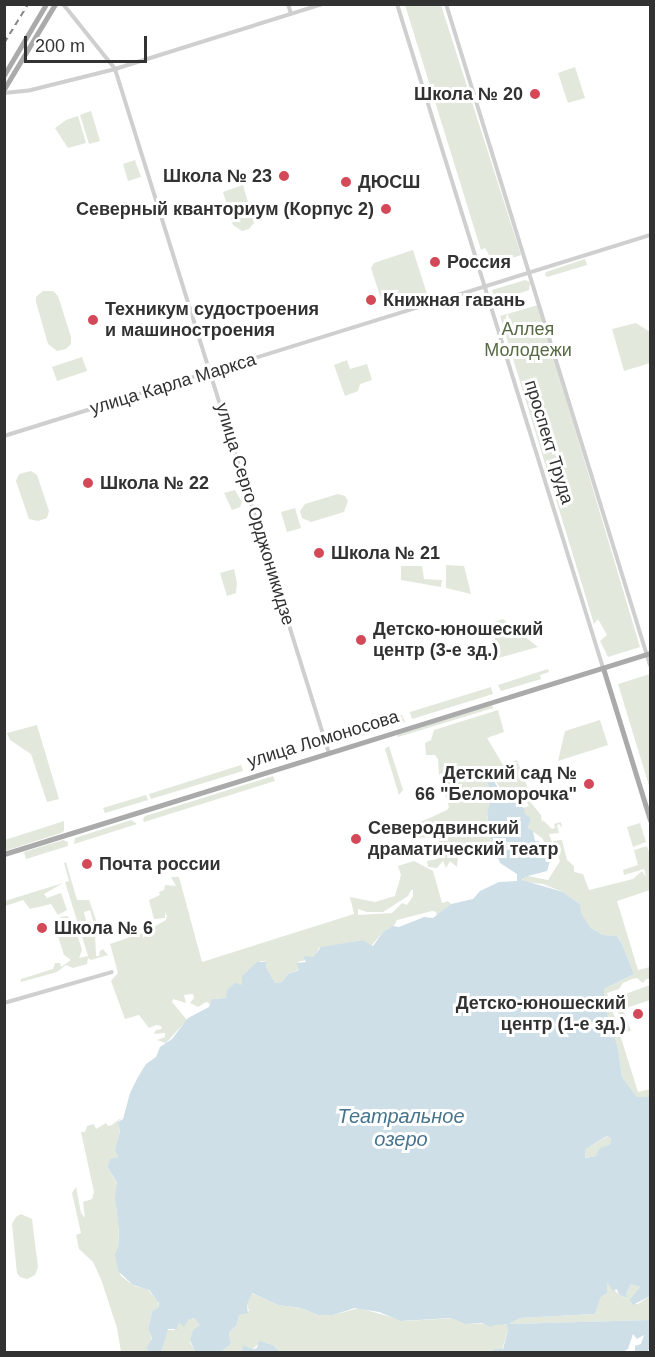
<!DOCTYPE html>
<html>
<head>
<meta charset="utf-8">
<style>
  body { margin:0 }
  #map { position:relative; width:655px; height:1357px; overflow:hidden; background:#fff; font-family:Helvetica,sans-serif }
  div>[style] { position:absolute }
  .green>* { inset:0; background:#e2e8dc }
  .water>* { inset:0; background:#cedfe8 }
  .minor>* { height:4px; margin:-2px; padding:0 2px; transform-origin:2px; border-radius:2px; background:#cfcfcf }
  .major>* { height:5px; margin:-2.5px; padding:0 2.5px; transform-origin:2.5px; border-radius:2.5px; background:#aaa }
  .rail>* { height:1.5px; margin-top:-0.75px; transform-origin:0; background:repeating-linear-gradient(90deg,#878787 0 6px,transparent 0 10.5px) }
  .dots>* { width:16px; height:16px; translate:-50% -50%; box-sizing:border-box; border:3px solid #fff; border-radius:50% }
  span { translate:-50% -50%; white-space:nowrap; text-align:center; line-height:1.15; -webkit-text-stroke:6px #fff; paint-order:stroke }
  .poi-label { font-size:18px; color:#323232; font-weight:700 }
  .right { translate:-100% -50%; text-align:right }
  .left { translate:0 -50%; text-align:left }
  .park-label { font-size:18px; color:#576a43 }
  .street-label { font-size:18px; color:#323232 }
  .water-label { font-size:20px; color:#47748d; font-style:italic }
  .frame { position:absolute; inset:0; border:6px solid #323232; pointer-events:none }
  .scale { position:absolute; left:24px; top:36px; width:123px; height:27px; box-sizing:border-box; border:3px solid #323232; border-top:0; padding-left:8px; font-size:18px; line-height:21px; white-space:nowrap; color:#323232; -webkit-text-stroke:4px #fff; paint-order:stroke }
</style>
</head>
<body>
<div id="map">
  <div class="green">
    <div style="clip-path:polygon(405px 5px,441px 5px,521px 255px,506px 260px,504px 257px,494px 263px,485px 248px,481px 250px)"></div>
    <div style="clip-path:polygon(575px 67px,585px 98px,568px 103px,558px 73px)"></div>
    <div style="clip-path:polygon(91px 111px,100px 141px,89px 144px,80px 115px)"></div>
    <div style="clip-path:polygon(78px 116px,86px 143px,68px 148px,55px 128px,66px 120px)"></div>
    <div style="clip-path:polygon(135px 160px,141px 177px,128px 181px,123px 164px)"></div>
    <div style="clip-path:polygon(243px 185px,254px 223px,249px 229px,242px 231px,233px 225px,223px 192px)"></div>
    <div style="clip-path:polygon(413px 250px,427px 294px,384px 308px,371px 268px,374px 263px)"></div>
    <div style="clip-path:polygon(585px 259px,587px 265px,547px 277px,545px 275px,546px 272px)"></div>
    <div style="clip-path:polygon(525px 280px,530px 282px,529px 290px,496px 301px,492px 290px)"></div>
    <div style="clip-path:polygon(43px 291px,53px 291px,58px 296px,71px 337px,71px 344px,66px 349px,57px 351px,48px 344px,36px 302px,36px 297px)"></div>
    <div style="clip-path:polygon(538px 305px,640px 647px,608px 657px,600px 641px,607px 635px,598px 619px,594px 624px,500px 316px)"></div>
    <div style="clip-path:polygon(636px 323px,650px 332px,650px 363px,624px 371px,612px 329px)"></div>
    <div style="clip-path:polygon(82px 357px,87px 371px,57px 381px,52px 367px)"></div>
    <div style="clip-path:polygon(347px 360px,350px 369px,367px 364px,372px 380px,360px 384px,358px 391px,345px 396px,334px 365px)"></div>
    <div style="clip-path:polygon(31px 471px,37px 475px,49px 511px,47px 518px,38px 521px,29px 519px,16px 481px,19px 474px)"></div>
    <div style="clip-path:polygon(235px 490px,242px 502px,240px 507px,232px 510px,224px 493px)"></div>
    <div style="clip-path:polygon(338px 494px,345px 496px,348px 501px,344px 512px,311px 522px,302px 518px,300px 511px,305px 504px)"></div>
    <div style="clip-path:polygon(295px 508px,301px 528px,287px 532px,281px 512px)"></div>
    <div style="clip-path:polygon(446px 565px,464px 566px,471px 594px,446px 588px)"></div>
    <div style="clip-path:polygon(401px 566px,422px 566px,424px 579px,442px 580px,441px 587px,401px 580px)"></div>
    <div style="clip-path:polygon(234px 569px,237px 583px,236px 593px,227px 596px,220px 573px)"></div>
    <div style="clip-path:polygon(503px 619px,538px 647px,495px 659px,495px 622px)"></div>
    <div style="clip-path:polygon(548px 669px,549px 672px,540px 675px,541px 679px,501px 691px,498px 685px)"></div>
    <div style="clip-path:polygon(650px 674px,650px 789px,618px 684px)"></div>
    <div style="clip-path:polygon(491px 687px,493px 694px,412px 719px,410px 712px)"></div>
    <div style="clip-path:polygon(492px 705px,493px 708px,398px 737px,397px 735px)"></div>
    <div style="clip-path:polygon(498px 710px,504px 732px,487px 738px,503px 765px,517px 760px,529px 791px,524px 791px,524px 794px,541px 815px,542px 823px,543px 820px,552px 829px,555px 828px,554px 824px,561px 822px,562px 828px,559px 824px,557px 825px,559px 833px,549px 834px,555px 850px,548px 849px,542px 838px,528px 828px,531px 818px,524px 814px,524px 808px,529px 806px,522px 795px,517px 794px,517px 798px,510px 794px,509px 796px,502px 791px,484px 763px,491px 799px,492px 807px,489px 806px,487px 814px,489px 830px,495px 849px,486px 849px,482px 843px,476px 848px,469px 848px,463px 855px,458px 856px,457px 867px,450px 861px,446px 868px,443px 861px,437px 868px,428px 867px,427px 861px,437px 859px,441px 852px,439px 842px,435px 837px,414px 838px,414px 825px,447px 810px,449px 807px,441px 781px,444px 779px,452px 783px,448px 774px,443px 776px,439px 775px,438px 759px,435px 755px,426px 755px,425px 743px,431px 740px,434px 730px)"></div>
    <div style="clip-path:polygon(402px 715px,405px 722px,337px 744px,335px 737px)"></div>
    <div style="clip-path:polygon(600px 720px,608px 745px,558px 761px,565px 731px)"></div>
    <div style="clip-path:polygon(37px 725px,59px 799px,47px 802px,31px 754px,10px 740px,7px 733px)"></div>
    <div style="clip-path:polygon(389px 746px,403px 790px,399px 795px,385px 749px)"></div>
    <div style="clip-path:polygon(241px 765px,243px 771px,151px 799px,149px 794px)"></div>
    <div style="clip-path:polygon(273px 776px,275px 781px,144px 822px,143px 819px,145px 816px)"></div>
    <div style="clip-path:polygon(146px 795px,148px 800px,105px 813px,103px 808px)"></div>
    <div style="clip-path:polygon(131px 820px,137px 824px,74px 844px,75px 838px)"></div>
    <div style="clip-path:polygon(64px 821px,64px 831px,61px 833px,5px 851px,5px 840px)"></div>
    <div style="clip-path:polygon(640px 823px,646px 842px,633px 847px,627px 827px)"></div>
    <div style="clip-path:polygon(63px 840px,68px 842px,68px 846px,26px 859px,24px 852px)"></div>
    <div style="clip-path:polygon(562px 840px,567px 860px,574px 866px,574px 872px,583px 874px,589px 890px,633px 879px,642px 871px,646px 877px,644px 869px,624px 875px,623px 870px,638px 865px,634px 850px,647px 846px,650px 855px,650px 890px,617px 901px,638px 970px,650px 967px,650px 979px,646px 979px,643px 983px,637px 978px,632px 979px,623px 983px,619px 989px,607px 993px,638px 1092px,650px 1089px,650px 1097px,637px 1097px,622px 1077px,618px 1048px,604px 1003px,604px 989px,634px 974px,622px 944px,617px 936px,603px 935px,591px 928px,580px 913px,580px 904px,563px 892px,543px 884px,525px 882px,522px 878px,523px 875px,548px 880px,560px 861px,553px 841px)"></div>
    <div style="clip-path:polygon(evenodd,414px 861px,433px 871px,442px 903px,448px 901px,451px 904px,437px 916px,436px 912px,432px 911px,397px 920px,394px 926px,383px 932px,371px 946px,363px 940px,319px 948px,313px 958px,303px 957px,306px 960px,298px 962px,300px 969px,288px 974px,282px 982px,275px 983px,266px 967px,267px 962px,261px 961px,243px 975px,242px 985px,233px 985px,226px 998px,212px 999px,211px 1004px,206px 1002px,198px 1007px,190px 1003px,194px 998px,193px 994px,184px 995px,186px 1003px,173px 999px,172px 1002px,187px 1020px,166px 1043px,157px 1040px,165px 1037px,165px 1033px,154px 1034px,156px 1030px,162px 1029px,161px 1026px,156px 1025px,149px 1028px,139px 1015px,125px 1019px,111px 981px,118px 973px,110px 944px,145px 932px,166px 920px,167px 916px,165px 912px,165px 918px,154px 919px,149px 900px,160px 895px,159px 892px,164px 890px,165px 885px,176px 886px,171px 877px,179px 877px,202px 962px,354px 914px,350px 897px,375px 902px,395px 896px,401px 875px,398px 866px,414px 861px,411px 890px,413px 890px,413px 896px,407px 905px,402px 903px,392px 913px,358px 915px,358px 909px,367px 912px,383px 912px,408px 896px,411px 890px)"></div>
    <div style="clip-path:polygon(66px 862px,77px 900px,89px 900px,98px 926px,97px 929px,95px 928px,90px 910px,84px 912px,87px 924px,95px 933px,96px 956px,99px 956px,100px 951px,103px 949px,108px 955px,91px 960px,88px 958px,87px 964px,73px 968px,66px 965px,57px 972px,21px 982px,21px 979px,53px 969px,55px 963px,60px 963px,61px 967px,71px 960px,64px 955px,55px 927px,60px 917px,67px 916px,73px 921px,82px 950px,79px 958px,88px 956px,65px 882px,69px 881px,64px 863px)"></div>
    <div style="clip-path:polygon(63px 883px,44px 894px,47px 898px,61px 893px,67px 910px,58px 915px,51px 904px,30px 909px,23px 900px,5px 906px,5px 901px)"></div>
    <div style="clip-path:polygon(650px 985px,650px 1000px,623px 1009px,631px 1031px,624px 1032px,614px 998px)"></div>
    <div style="clip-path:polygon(122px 1117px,118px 1122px,120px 1130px,116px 1149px,118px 1157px,109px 1161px,107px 1166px,117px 1184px,116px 1208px,119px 1224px,117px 1267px,121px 1276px,134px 1286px,147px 1289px,158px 1301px,159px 1307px,152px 1311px,148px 1327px,152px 1341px,146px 1348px,155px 1352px,121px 1352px,117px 1328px,101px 1279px,93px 1262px,79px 1249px,76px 1235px,81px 1233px,72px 1193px,76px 1187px,81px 1213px,85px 1218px,83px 1202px,92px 1199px,94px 1192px,81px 1132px,85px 1132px,87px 1126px,94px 1124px,96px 1129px,106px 1123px,108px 1126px,112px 1125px)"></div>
    <div style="clip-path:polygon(608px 1136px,611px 1138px,610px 1144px,602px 1148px,596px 1156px,585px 1158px,586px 1149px)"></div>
    <div style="clip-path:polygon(21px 1214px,32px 1219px,38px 1267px,35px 1275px,27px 1279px,20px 1277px,17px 1273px,12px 1224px,16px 1217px)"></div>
    <div style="clip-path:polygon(607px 1282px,619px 1295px,627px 1298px,626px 1294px,631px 1284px,640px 1287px,629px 1300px,632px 1304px,638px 1304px,650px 1296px,650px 1320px,509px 1324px,520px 1318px,595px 1314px,601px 1297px,607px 1293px)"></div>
    <div style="clip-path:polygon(251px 1293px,278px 1305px,301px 1308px,318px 1315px,333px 1315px,359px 1308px,405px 1321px,455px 1318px,468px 1324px,504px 1323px,508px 1325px,508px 1330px,502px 1350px,494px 1352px,280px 1352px,273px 1345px,266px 1343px,259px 1344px,252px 1349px,248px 1347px,243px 1349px,243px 1352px,221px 1352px,231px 1344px,229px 1333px,237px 1325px,239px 1315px,249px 1311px,247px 1305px)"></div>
    <div style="clip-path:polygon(194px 1318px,200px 1325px,190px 1342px,195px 1352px,161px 1352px,167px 1330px,174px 1330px,178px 1327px,177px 1323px)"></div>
  </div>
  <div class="water">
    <div style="clip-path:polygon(evenodd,484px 763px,498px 788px,509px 796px,509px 793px,517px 798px,523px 804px,525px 814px,531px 818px,528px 828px,533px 831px,535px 841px,539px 841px,551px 857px,547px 871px,524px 877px,522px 880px,563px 892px,580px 904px,581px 913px,591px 928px,603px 935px,617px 936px,622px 944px,634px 974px,604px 989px,604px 1003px,618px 1048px,622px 1077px,637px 1097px,650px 1097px,650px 1296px,633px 1305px,629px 1300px,640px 1287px,631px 1284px,626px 1294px,628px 1298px,619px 1295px,617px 1289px,613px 1291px,607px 1282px,607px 1293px,601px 1297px,595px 1314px,520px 1318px,509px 1324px,650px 1320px,650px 1348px,647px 1352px,635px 1352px,635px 1346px,641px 1344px,644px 1335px,637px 1339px,633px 1334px,628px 1349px,623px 1352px,494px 1352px,494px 1349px,503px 1349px,508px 1330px,507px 1324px,494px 1325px,491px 1327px,482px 1323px,466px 1324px,451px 1318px,401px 1321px,379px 1312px,355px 1308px,333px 1315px,318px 1315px,301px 1308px,278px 1305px,252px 1293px,247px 1305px,248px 1313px,239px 1315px,237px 1325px,229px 1333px,231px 1344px,221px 1352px,195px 1352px,190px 1340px,193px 1330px,200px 1325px,194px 1318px,188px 1320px,184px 1327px,179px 1322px,177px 1329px,168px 1329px,161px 1352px,150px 1352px,146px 1348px,152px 1339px,148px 1328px,152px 1311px,159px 1307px,159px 1303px,149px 1290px,133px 1285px,118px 1271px,115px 1254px,118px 1248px,119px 1229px,115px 1198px,117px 1183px,107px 1166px,110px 1159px,118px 1157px,115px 1150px,120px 1131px,118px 1122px,123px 1119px,130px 1093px,138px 1077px,146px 1064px,156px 1057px,160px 1047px,172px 1039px,188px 1018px,209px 1007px,212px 999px,226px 998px,227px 990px,235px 983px,242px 985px,242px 976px,257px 962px,267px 962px,266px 967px,275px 983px,282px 982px,288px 974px,299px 970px,297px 963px,306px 962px,303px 956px,313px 957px,321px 947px,363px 940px,373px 946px,383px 932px,393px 926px,399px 927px,424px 917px,433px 918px,451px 904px,473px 899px,480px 891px,499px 882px,517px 881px,517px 874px,500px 863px,490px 835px,487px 813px,491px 799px,484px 763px,607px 1136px,611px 1138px,610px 1144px,599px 1149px,596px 1156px,585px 1158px,586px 1149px,607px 1136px)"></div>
    <div style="clip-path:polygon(259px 1341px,273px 1345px,280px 1352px,243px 1352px,242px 1345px,253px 1349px,257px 1348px)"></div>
  </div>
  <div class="minor">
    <div style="left:63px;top:4px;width:83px;rotate:51.3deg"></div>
    <div style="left:115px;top:69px;width:717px;rotate:72.63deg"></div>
    <div style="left:288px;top:4px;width:10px;rotate:73deg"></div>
    <div style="left:397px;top:4px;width:695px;rotate:72.76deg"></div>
    <div style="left:446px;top:4px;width:692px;rotate:72.85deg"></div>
    <div style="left:4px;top:93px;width:27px;rotate:-6deg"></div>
    <div style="left:31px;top:90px;width:87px;rotate:-14deg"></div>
    <div style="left:115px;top:69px;width:218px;rotate:-17.4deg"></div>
    <div style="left:4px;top:436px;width:677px;rotate:-17.28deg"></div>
    <div style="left:4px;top:1003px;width:112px;rotate:-16deg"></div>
  </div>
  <div class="major">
    <div style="left:4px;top:75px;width:82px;rotate:-59.4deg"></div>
    <div style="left:4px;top:89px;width:99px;rotate:-59deg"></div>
    <div style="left:603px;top:668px;width:159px;rotate:72.8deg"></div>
    <div style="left:4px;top:854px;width:677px;rotate:-17.28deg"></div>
  </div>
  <div class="rail">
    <div style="left:4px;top:43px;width:46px;rotate:-58.4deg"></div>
  </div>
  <div class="dots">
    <div style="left:535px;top:94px;background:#d44958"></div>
    <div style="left:284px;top:176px;background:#d44958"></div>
    <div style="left:346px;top:182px;background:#d44958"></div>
    <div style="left:386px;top:209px;background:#d44958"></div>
    <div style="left:435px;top:262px;background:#d44958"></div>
    <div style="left:371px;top:300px;background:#d44958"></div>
    <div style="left:93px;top:320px;background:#d44958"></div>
    <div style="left:88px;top:483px;background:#d44958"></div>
    <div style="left:319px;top:553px;background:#d44958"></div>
    <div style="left:361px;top:640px;background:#d44958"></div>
    <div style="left:589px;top:784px;background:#d44958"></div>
    <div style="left:356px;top:839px;background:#d44958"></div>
    <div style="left:87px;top:864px;background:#d44958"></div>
    <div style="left:42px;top:928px;background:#d44958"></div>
    <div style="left:638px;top:1014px;background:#d44958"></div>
  </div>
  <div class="poi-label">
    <span class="right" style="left:523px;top:94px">Школа № 20</span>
    <span class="right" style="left:272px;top:176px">Школа № 23</span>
    <span class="left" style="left:358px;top:182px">ДЮСШ</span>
    <span class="right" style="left:374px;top:209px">Северный кванториум (Корпус 2)</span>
    <span class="left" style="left:447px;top:262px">Россия</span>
    <span class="left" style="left:383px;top:300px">Книжная гавань</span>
    <span class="left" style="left:105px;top:320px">Техникум судостроения<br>и машиностроения</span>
    <span class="left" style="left:100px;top:483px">Школа № 22</span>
    <span class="left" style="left:331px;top:553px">Школа № 21</span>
    <span class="left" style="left:373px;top:640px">Детско-юношеский<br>центр (3-е зд.)</span>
    <span class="right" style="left:577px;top:784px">Детский сад №<br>66 "Беломорочка"</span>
    <span class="left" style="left:368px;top:839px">Северодвинский<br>драматический театр</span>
    <span class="left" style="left:99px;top:864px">Почта россии</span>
    <span class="left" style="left:54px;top:928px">Школа № 6</span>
    <span class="right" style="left:626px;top:1014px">Детско-юношеский<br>центр (1-е зд.)</span>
  </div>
  <div class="park-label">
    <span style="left:528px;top:340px">Аллея<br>Молодежи</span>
  </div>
  <div class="street-label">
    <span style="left:173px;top:384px;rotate:-17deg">улица Карла Маркса</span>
    <span style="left:549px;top:442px;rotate:73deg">проспект Труда</span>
    <span style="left:255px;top:514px;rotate:73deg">улица Серго Орджоникидзе</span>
    <span style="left:323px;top:739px;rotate:-17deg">улица Ломоносова</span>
  </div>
  <div class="water-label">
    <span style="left:401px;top:1128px">Театральное<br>озеро</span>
  </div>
  <div class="frame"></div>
  <div class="scale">200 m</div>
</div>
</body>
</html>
